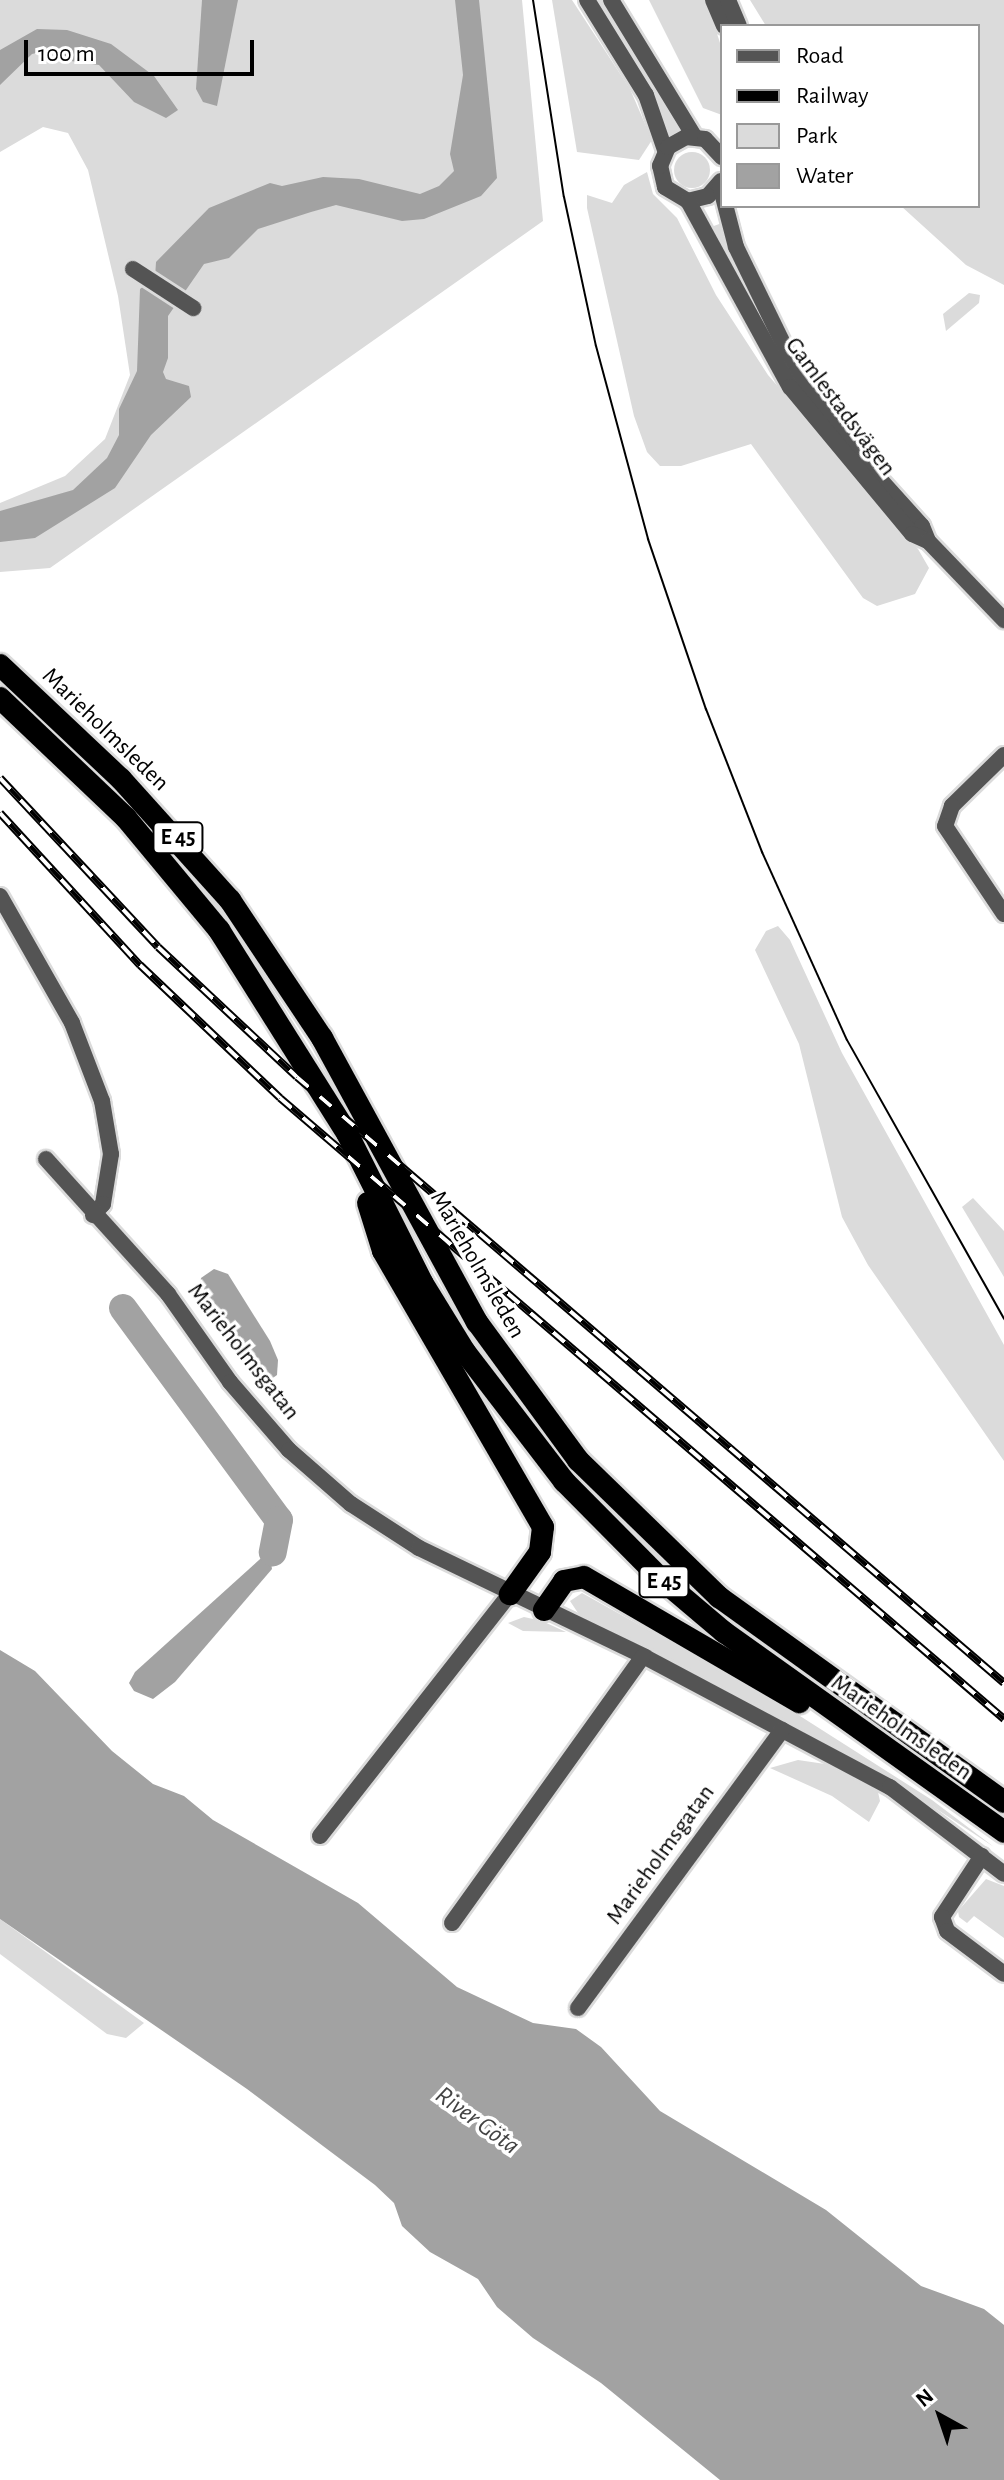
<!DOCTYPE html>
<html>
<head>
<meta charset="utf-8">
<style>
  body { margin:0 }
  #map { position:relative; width:1004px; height:2480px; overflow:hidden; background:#fff; font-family:"Alegreya Sans",sans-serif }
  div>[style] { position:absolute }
  .green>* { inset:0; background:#dbdbdb }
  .round { border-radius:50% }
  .water>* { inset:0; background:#a2a2a2 }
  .river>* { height:28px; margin:-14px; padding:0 14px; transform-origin:14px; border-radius:14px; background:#a2a2a2 }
  .roads { filter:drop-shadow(2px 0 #dbdbdb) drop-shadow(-2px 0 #dbdbdb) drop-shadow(0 2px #dbdbdb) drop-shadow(0 -2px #dbdbdb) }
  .minor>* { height:16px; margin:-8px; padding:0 8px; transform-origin:8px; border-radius:8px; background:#545454 }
  .tertiary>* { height:16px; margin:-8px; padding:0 8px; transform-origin:8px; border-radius:8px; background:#545454 }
  .trunk>* { height:22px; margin:-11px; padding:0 11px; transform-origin:11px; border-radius:11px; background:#000 }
  .tram>* { height:2px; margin:-1px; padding:0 1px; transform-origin:1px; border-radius:1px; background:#000 }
  .rail>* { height:8px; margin-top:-4px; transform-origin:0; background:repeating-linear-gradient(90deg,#fff 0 15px,#000 0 30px); box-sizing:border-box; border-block:2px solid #000 }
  span { translate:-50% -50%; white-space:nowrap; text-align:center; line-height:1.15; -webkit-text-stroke:7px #fff; paint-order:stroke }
  .shield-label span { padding:2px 6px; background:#fff; border:2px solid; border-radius:6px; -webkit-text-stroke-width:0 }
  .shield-label { font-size:22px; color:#000; font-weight:700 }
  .street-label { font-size:24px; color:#000 }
  .water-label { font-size:26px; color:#434343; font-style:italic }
  .legend { position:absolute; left:720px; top:24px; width:260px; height:184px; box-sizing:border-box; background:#fff; border:2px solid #999; margin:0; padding:10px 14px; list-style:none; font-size:24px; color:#000 }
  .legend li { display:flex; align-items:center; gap:16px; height:40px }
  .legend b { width:40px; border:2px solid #999 }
  .north { position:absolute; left:900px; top:2376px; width:80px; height:80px; -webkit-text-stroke:6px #fff; paint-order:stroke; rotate:320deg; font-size:22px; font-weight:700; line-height:32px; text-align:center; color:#000 }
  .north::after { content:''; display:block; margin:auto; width:28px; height:36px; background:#000; clip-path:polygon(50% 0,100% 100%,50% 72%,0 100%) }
  .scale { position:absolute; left:24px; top:40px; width:230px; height:36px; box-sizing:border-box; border:4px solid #000; border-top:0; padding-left:10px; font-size:24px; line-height:28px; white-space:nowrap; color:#000; -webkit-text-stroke:6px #fff; paint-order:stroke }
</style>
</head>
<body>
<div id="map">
  <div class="green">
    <div style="clip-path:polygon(0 0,522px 0,543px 221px,50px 568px,0 572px,0 503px,65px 476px,105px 439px,130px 375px,118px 296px,88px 170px,68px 133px,43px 127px,0 152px)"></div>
    <div style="clip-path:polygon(552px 0,572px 0,630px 89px,652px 140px,639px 160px,577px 152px)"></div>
    <div style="clip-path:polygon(594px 0,604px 0,682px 131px,670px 136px,640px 71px)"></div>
    <div style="clip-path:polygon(649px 0,706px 0,722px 49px,722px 115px,703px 108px)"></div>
    <div style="clip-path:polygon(750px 0,1004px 0,1004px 285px,966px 265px,901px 206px,978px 206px,978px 26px,766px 26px)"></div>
    <div class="round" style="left:674px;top:152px;width:36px;height:36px"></div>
    <div style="clip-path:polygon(647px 172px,653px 194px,677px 218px,716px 295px,768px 375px,918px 549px,929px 568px,915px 594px,877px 606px,863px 598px,751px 444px,681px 466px,660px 466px,647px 452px,634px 416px,587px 208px,587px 195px,612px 203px,624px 185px)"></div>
    <div style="clip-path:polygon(722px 223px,754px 300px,773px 339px,727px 262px,711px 227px)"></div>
    <div style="clip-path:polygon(969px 293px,980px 295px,979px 303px,946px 331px,943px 314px)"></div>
    <div style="clip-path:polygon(778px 926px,790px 940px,842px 1053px,1004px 1345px,1004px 1461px,868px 1265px,842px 1217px,799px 1044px,755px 950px,766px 931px)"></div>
    <div style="clip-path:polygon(973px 1198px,1004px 1231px,1004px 1277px,962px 1207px)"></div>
    <div style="clip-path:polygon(582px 1593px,778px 1702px,932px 1800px,994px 1847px,885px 1775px,582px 1619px,570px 1601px)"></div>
    <div style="clip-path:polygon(524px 1617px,542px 1621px,566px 1632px,523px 1631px,508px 1623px)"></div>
    <div style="clip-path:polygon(798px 1760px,825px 1764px,878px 1792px,880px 1801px,869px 1822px,832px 1796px,770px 1768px)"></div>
    <div style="clip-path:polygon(986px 1879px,1004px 1886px,1004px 1938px,974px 1916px,967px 1923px,959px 1917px,958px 1911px)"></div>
    <div style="clip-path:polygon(0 1919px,144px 2023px,126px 2038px,107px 2034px,0 1954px)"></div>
  </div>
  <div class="water">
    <div style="clip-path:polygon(202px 0,238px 0,217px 106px,203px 102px,196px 89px)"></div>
    <div style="clip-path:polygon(455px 0,479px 0,497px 178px,481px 196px,424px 219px,402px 221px,336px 205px,311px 212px,258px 229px,229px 258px,204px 264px,168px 316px,168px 358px,163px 372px,166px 379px,189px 386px,191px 397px,151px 435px,115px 488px,35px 538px,0 542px,0 511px,73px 490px,107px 458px,119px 435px,119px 409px,137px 371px,140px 289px,155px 278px,156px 262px,209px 208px,270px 183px,282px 186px,323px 177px,359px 179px,420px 194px,439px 186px,454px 171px,450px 154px,463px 75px)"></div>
    <div style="clip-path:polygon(37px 29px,67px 30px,111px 44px,154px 76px,178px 110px,166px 118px,134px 102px,99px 65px,71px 61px,53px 49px,32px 54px,0 85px,0 50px)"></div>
    <div style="clip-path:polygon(214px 1269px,228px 1274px,270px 1341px,278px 1360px,277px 1375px,270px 1380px,199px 1293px,201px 1278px)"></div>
    <div style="clip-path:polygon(269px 1551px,272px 1569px,175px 1682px,153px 1699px,134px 1691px,129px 1683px,135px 1672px)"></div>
    <div style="clip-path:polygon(0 1650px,35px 1671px,112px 1751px,153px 1784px,184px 1796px,213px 1820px,358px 1903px,457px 1987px,533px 2023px,576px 2029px,601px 2047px,660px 2111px,826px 2210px,921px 2286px,984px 2309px,1004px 2325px,1004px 2480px,720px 2480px,601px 2383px,533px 2338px,497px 2307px,478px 2279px,430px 2252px,402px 2226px,394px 2203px,375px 2185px,247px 2089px,0 1919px)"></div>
  </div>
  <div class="river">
    <div style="left:123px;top:1308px;width:263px;rotate:53.7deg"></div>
    <div style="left:279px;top:1520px;width:33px;rotate:101deg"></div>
  </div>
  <div class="roads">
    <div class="minor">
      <div style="left:133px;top:269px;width:72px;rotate:33deg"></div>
      <div style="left:1004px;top:755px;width:73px;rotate:135.6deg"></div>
      <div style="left:952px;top:806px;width:21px;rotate:109deg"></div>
      <div style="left:945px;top:826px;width:106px;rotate:56.2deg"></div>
      <div style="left:0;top:896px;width:146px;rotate:60.4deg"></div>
      <div style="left:72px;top:1023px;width:84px;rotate:69deg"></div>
      <div style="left:102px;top:1101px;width:54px;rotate:80.4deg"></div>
      <div style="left:111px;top:1154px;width:51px;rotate:99.1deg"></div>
      <div style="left:103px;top:1204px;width:15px;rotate:132deg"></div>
      <div style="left:46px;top:1159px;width:182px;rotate:47.9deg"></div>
      <div style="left:168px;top:1294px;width:108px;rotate:54.8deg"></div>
      <div style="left:230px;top:1382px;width:90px;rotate:49.1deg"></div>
      <div style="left:289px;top:1450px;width:82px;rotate:41.1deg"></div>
      <div style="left:351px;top:1504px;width:81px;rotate:32.9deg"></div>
      <div style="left:419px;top:1548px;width:251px;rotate:25.7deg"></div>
      <div style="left:645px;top:1657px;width:277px;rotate:28deg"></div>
      <div style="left:890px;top:1787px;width:143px;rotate:37.3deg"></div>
      <div style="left:320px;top:1836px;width:308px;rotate:-51.9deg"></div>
      <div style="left:982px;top:1856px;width:73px;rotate:123.3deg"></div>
      <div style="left:942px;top:1917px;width:15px;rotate:70deg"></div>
      <div style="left:947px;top:1931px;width:71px;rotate:37deg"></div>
      <div style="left:452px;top:1923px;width:328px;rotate:-54.4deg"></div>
      <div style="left:578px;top:2008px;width:345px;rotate:-53.7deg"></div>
    </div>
    <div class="tertiary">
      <div style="left:587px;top:0;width:112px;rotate:58.2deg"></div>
      <div style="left:646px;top:95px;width:58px;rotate:70.9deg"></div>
      <div style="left:611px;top:0;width:159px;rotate:58.6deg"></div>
      <div style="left:713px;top:0;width:28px;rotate:67deg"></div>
      <div style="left:728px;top:0;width:28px;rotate:67deg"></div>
      <div style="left:721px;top:181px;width:20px;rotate:131deg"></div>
      <div style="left:708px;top:196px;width:21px;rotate:166deg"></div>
      <div style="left:688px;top:201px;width:27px;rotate:-149deg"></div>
      <div style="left:665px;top:187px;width:22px;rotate:-103deg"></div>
      <div style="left:660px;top:166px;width:21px;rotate:-67deg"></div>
      <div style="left:668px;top:147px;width:21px;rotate:-29deg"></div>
      <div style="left:686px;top:137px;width:19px;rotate:6deg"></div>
      <div style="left:705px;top:139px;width:25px;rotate:47deg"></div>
      <div style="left:720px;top:185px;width:64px;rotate:75.5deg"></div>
      <div style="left:736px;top:247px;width:139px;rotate:64deg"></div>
      <div style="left:797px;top:372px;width:104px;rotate:53.6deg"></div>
      <div style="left:859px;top:456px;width:94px;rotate:48deg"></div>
      <div style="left:922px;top:526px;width:16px;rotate:68deg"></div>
      <div style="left:688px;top:201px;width:212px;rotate:61.3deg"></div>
      <div style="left:790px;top:387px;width:191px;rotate:50.3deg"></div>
      <div style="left:912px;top:534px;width:17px;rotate:24deg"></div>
      <div style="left:928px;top:541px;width:110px;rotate:46.1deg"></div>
    </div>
    <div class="trunk">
      <div style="left:0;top:665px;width:166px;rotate:43.3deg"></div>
      <div style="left:121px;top:779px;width:163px;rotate:48deg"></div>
      <div style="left:230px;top:900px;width:166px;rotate:56.3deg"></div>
      <div style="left:322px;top:1038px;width:324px;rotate:61.4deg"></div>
      <div style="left:477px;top:1322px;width:171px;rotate:53.8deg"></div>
      <div style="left:578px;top:1460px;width:197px;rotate:44.2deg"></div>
      <div style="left:719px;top:1597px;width:351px;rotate:35.7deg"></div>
      <div style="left:0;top:698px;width:174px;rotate:43.6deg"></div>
      <div style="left:126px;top:818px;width:146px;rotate:50.3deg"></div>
      <div style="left:219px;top:930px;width:240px;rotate:57.8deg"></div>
      <div style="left:347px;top:1133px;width:169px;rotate:63.3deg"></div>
      <div style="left:423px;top:1284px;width:80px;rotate:58.3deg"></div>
      <div style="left:465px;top:1352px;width:163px;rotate:52.5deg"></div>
      <div style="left:564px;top:1481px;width:136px;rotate:45.3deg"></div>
      <div style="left:660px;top:1578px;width:84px;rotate:40.2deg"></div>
      <div style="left:724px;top:1632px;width:344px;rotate:35.5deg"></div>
      <div style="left:368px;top:1203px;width:50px;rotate:72.6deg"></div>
      <div style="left:383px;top:1251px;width:319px;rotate:59.9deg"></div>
      <div style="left:543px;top:1527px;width:25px;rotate:97deg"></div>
      <div style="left:540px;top:1552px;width:52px;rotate:125.5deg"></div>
      <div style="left:544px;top:1610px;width:35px;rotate:-55deg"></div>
      <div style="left:564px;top:1581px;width:20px;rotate:-11deg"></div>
      <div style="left:584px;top:1577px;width:249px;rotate:30.2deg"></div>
    </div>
  </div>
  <div class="tram">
    <div style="left:533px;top:0;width:199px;rotate:81.1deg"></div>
    <div style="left:564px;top:197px;width:152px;rotate:77.9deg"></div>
    <div style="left:596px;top:346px;width:200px;rotate:74.9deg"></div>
    <div style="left:648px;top:539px;width:180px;rotate:71.2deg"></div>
    <div style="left:706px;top:709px;width:154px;rotate:68.6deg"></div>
    <div style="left:762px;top:852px;width:206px;rotate:65.7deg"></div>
    <div style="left:847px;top:1040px;width:320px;rotate:60.6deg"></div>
  </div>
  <div class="rail">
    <div style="left:0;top:778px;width:231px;rotate:46.9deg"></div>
    <div style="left:158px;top:947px;width:190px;rotate:43.1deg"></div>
    <div style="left:297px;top:1077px;width:931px;rotate:40.6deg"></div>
    <div style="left:0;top:813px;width:207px;rotate:47.4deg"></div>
    <div style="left:140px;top:965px;width:193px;rotate:43.5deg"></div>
    <div style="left:280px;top:1098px;width:954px;rotate:40.62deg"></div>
  </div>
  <div class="shield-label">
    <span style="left:178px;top:838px">E 45</span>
    <span style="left:664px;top:1582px">E 45</span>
  </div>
  <div class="street-label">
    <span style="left:840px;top:407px;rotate:53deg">Gamlestadsvägen</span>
    <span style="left:105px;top:730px;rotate:44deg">Marieholmsleden</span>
    <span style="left:477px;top:1265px;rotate:60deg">Marieholmsleden</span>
    <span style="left:243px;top:1352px;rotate:52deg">Marieholmsgatan</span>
    <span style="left:901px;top:1728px;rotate:35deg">Marieholmsleden</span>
    <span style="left:661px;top:1855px;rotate:-54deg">Marieholmsgatan</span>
  </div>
  <div class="water-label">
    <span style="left:477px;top:2121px;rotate:36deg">River Göta</span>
  </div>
  <ul class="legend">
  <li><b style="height:10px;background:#545454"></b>Road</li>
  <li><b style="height:10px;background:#000"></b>Railway</li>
  <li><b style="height:22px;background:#dbdbdb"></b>Park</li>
  <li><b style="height:22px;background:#a2a2a2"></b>Water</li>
  </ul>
  <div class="north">N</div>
  <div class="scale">100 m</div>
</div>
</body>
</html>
